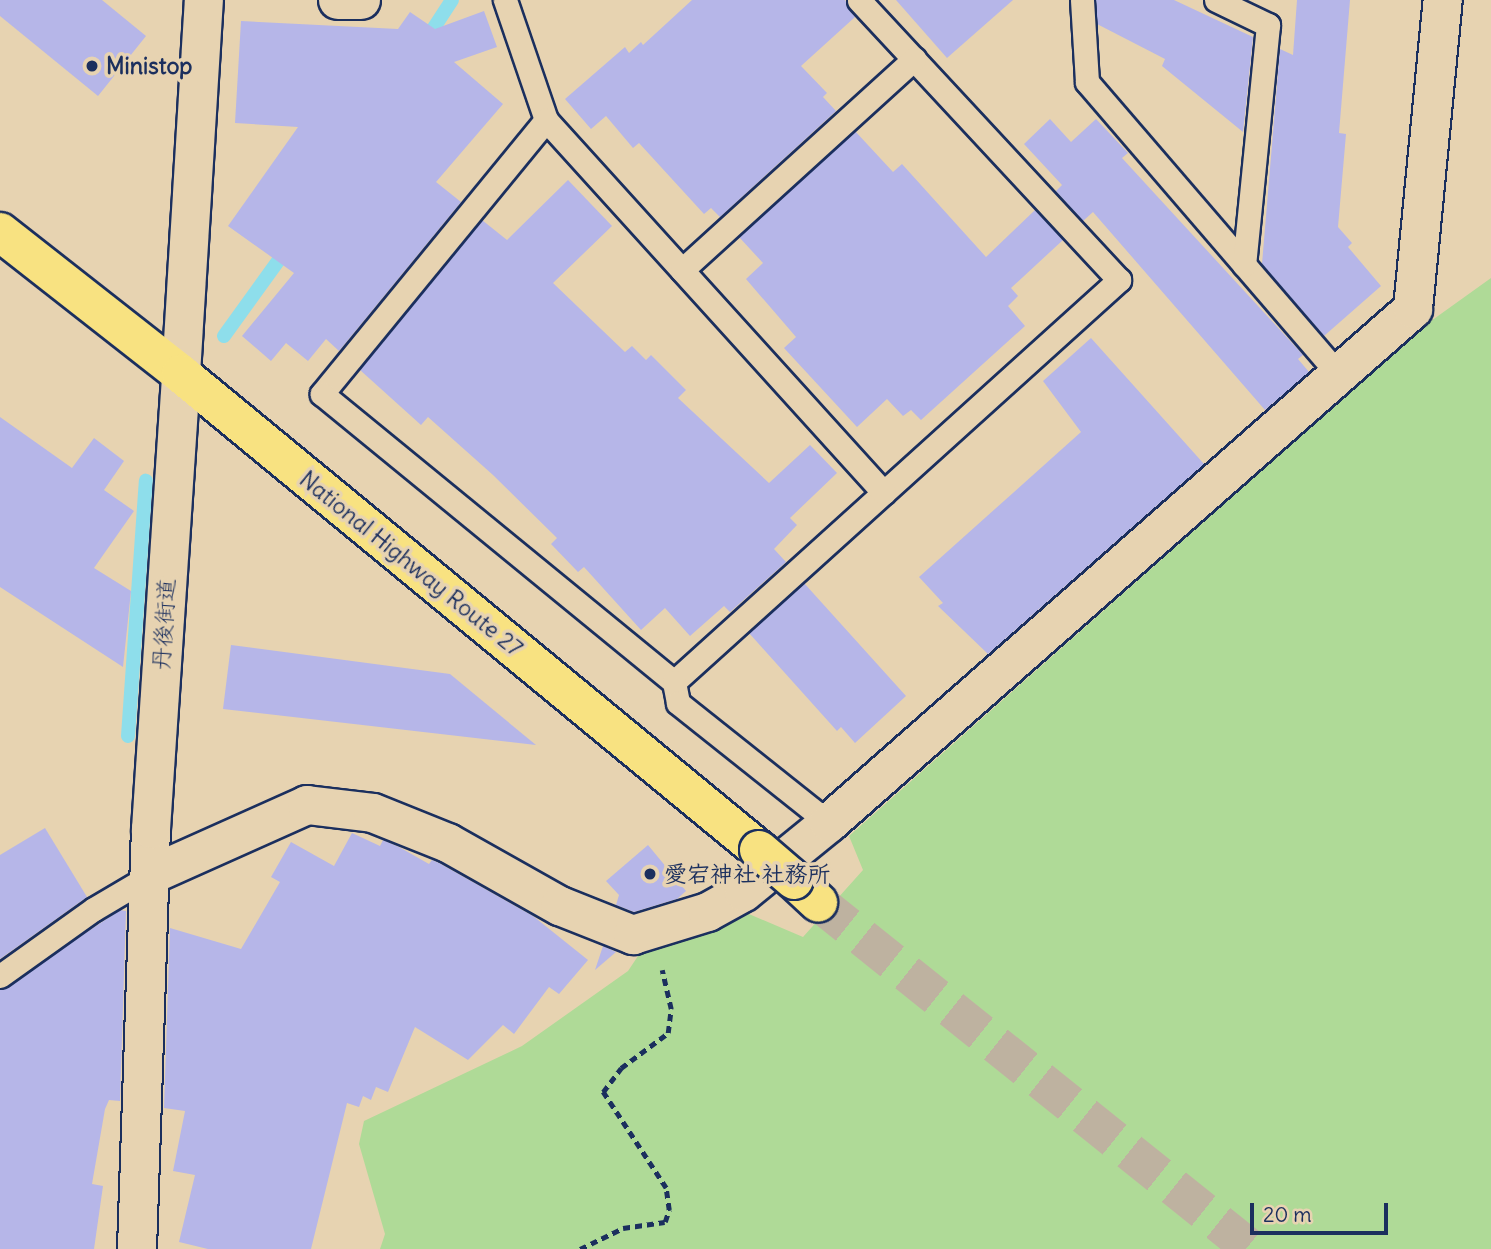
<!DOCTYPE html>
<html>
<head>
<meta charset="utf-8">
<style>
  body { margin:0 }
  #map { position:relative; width:1491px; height:1249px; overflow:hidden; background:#e7d3b1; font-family:Delius,"Klee One",sans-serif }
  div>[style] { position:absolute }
  .green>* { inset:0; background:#afda97 }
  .stream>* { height:14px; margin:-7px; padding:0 7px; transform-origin:7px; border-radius:7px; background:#8edeeb }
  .building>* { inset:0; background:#b6b6e8 }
  .highway-tunnel>* { height:38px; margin-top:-19px; transform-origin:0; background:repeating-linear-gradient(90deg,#beb2a0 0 38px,transparent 0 57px) }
  .path>* { height:4.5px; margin-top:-2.25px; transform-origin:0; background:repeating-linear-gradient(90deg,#1b2f5e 0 7px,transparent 0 12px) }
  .roads { filter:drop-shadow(2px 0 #1b2f5e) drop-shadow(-2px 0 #1b2f5e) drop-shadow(0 2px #1b2f5e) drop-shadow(0 -2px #1b2f5e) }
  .lane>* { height:23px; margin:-11.5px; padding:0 11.5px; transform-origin:11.5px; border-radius:11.5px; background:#e7d3b1 }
  .street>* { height:38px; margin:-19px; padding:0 19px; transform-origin:19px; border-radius:19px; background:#e7d3b1 }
  .secondary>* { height:38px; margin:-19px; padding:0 19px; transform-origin:19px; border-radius:19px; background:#e7d3b1 }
  .highway>* { height:38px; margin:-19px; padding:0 19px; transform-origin:19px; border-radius:19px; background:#f8e281 }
  .bridges { filter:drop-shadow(2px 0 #1b2f5e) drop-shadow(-2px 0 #1b2f5e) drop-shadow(0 2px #1b2f5e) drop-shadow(0 -2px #1b2f5e) }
  .highway-bridge>* { height:38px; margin:-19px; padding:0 19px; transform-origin:19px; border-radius:19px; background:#f8e281 }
  .dots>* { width:19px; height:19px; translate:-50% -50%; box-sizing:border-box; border:4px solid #e7d3b1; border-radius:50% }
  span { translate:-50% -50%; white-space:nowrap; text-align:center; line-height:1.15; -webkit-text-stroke:7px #e7d3b1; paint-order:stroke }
  .poi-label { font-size:23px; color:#1b2f5e; font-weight:700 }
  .left { translate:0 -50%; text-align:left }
  .street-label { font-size:23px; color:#1b2f5e }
  .scale { position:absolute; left:1250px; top:1203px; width:138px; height:32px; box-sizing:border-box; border:4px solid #1b2f5e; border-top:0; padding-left:9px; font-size:21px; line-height:24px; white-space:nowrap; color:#1b2f5e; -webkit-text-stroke:5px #e7d3b1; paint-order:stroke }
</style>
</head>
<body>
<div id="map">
  <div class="green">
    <div style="clip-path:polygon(1491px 278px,1491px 1249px,380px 1249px,385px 1234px,359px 1144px,364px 1121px,522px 1046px,628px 971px,642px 950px,742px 911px,803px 937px,863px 870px,849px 836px,1431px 321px)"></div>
  </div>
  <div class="stream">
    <div style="left:424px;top:43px;width:51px;rotate:-56.9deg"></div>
    <div style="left:224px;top:336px;width:111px;rotate:-54.2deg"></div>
    <div style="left:128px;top:736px;width:256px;rotate:-86deg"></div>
  </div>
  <div class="building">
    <div style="clip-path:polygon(0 0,102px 0,146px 36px,98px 96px,0 16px)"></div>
    <div style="clip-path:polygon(692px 0,845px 0,855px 17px,801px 66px,827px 93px,823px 97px,836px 111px,720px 217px,711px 208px,704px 214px,639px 143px,633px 148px,606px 116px,591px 129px,565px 99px,625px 47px,629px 53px,641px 42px,643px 45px)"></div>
    <div style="clip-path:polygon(896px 0,1013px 0,947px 58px)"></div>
    <div style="clip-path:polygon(1096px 0,1174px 0,1253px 37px,1243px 132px,1162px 66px,1165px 59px,1097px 24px)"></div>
    <div style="clip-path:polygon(1297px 0,1350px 0,1339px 133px,1346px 134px,1338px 227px,1352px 243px,1348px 247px,1381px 286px,1324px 336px,1262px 264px,1280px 49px,1293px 55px)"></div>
    <div style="clip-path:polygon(484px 11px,497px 47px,454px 62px,503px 104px,436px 182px,461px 202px,339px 351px,326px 339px,308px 361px,286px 343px,271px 361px,242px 336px,294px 273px,228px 226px,298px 127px,235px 123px,241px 21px,398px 29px,410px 12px,435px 29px)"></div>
    <div style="clip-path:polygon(1050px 119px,1071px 142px,1096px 119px,1128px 153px,1122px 158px,1303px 355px,1298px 359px,1309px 372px,1265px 410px,1093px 212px,1083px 221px,1056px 191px,1062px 185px,1024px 144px)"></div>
    <div style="clip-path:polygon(855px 131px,893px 172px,902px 164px,986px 257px,1035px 210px,1063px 240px,1011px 288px,1018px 296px,1008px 306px,1025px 326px,921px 420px,911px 410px,903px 416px,887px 399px,857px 427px,784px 348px,796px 337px,746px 279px,763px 263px,739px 237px)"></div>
    <div style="clip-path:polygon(568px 180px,612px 226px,553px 283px,625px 352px,632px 346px,646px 360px,651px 355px,686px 390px,678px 398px,769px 483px,810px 445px,837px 473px,790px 518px,797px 525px,774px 549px,786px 562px,730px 612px,724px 606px,690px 636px,665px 608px,641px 630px,584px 567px,578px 572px,551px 544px,557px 538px,493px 475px,428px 417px,421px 425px,360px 370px,482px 220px,507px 240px)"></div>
    <div style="clip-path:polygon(1091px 338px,1204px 464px,988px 654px,938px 606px,943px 603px,919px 577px,1081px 432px,1043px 381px)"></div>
    <div style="clip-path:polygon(0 417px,72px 468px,94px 438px,124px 461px,104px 490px,134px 511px,94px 568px,131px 591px,123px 667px,0 587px)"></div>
    <div style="clip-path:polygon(804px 583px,906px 696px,855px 743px,841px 727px,837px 731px,749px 633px)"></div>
    <div style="clip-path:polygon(231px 645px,450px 674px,536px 745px,223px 709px)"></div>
    <div style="clip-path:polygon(45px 828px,87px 897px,0 959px,0 855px)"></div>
    <div style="clip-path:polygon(352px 833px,380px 846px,383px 840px,399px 847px,429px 864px,432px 860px,439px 863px,533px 916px,588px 960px,559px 994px,549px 987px,514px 1034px,503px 1025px,468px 1060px,415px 1027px,388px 1092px,376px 1087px,371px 1100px,363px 1096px,359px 1107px,347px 1103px,311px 1249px,208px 1249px,179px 1242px,195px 1175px,173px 1171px,185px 1111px,164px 1108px,170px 928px,241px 949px,280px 882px,271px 877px,291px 842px,334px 866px)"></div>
    <div style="clip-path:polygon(648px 845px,686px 891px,677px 899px,634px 912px,616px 905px,619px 895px,606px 881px)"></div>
    <div style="clip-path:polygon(120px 910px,126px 911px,120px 1101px,109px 1100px,105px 1109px,92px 1184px,103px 1186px,94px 1249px,0 1249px,0 990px)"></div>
    <div style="clip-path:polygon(603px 946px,616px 952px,595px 970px)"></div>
  </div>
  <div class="highway-tunnel">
    <div style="left:818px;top:902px;width:555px;rotate:38.71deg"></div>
  </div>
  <div class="path">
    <div style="left:580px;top:1249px;width:48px;rotate:-26deg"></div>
    <div style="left:623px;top:1228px;width:42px;rotate:-8.1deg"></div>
    <div style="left:665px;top:1222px;width:13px;rotate:-72deg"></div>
    <div style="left:669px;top:1210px;width:22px;rotate:-98deg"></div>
    <div style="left:666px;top:1188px;width:115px;rotate:-123.3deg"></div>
    <div style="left:603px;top:1092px;width:30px;rotate:-53deg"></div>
    <div style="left:621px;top:1068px;width:59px;rotate:-36.7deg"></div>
    <div style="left:668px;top:1033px;width:24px;rotate:-83deg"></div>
    <div style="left:671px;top:1009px;width:40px;rotate:-103deg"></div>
  </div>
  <div class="roads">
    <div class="lane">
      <div style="left:505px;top:0;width:127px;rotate:71.1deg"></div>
      <div style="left:546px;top:120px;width:354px;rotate:129.3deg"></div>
      <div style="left:322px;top:394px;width:455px;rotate:39.3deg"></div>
      <div style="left:674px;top:682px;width:600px;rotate:-42.09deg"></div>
      <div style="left:1119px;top:280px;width:382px;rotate:-132.9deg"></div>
      <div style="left:1082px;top:0;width:82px;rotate:86.5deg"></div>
      <div style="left:1087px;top:82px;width:385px;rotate:49.3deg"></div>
      <div style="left:1216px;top:0;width:58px;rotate:25.7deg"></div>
      <div style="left:1268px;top:25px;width:241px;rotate:95.7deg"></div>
      <div style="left:546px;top:120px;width:503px;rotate:47.82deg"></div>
      <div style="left:682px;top:270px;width:314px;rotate:-42.3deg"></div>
      <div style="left:674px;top:682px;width:21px;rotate:79deg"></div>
      <div style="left:678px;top:703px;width:193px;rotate:38.5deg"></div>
      <div style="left:0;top:976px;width:115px;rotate:-35.5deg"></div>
      <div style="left:94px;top:909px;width:69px;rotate:-30.7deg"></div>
    </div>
    <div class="street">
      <div style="left:338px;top:0;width:23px"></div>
      <div style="left:181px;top:374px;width:375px;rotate:-86.5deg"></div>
      <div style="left:153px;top:874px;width:169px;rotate:-24.1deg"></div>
      <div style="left:307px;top:805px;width:66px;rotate:6.9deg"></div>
      <div style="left:373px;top:813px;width:81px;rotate:21.8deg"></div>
      <div style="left:448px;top:843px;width:129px;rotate:29.4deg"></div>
      <div style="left:560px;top:906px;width:79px;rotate:21.7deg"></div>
      <div style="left:633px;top:935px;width:78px;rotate:-17deg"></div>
      <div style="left:708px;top:912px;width:41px;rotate:-29.1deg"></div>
      <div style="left:744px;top:892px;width:109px;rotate:-39.1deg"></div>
      <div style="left:829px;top:823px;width:778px;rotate:-41.35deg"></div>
      <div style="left:1413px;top:309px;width:310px;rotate:-84.5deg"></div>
    </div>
    <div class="secondary">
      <div style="left:137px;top:1249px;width:420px;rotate:-88.1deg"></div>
      <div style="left:151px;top:829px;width:456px;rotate:-86.2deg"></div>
    </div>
    <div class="highway">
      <div style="left:0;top:232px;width:230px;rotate:38.1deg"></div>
      <div style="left:181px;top:374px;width:749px;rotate:39.47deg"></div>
      <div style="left:794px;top:880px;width:33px;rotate:43deg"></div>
    </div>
  </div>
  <div class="bridges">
    <div class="highway-bridge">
      <div style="left:759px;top:850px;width:46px;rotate:40.6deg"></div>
    </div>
  </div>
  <div class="dots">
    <div style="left:92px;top:66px;background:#1b2f5e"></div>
    <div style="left:650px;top:874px;background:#1b2f5e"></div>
  </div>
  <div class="poi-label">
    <span class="left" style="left:106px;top:66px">Ministop</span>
    <span class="left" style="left:664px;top:874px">愛宕神社 社務所</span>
  </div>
  <div class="street-label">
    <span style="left:411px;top:564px;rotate:39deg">National Highway Route 27</span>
    <span style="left:164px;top:624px;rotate:-86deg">丹後街道</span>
  </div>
  <div class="scale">20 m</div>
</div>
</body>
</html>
